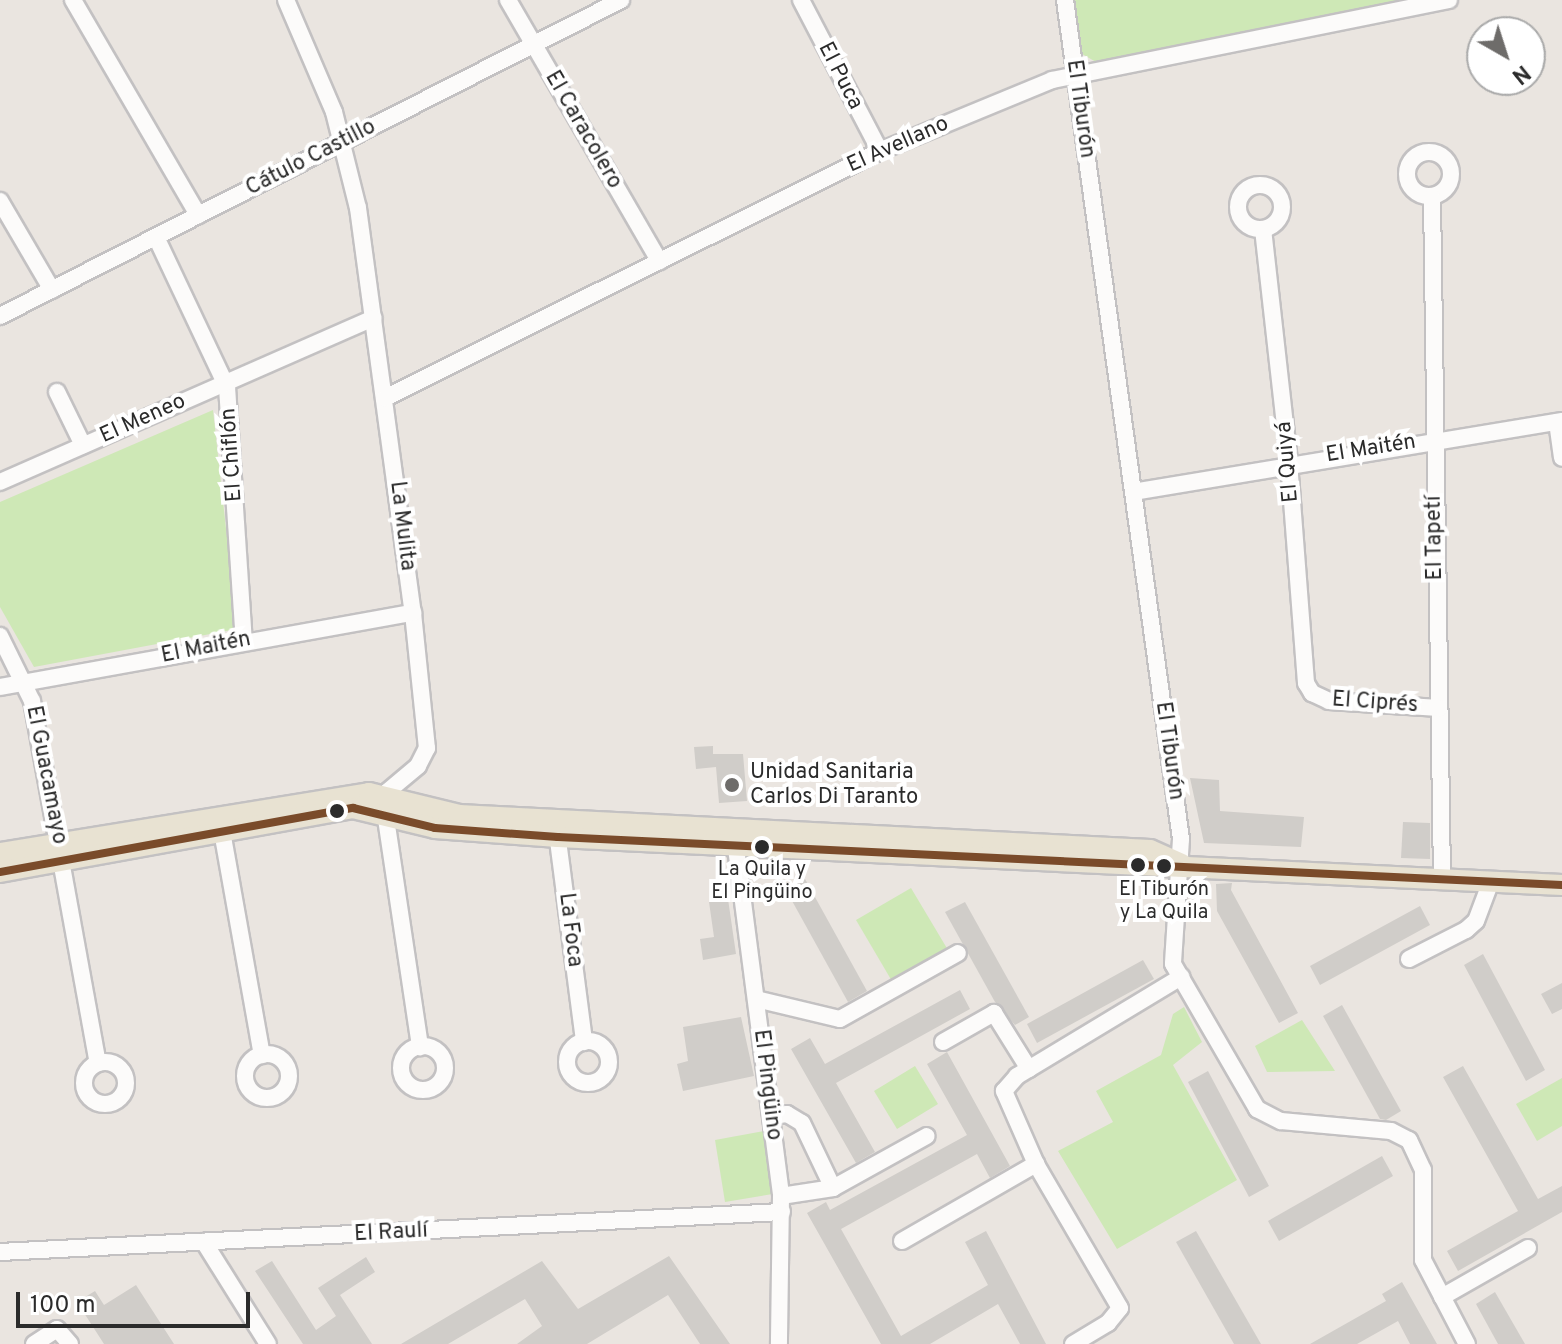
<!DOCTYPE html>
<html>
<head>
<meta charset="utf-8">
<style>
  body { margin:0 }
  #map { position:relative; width:1562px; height:1344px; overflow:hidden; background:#eae5e0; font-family:Overpass,sans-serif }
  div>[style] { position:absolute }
  .green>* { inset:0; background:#cee8b6 }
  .building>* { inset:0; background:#d0cdc9 }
  .roads { filter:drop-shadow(2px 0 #c3c1c2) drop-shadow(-2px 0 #c3c1c2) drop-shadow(0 2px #c3c1c2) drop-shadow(0 -2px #c3c1c2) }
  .minor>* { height:16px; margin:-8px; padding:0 8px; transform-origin:8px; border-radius:8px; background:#fcfbfa }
  .minor>.ring { margin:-8px; padding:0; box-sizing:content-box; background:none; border:16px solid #fcfbfa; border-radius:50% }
  .major>* { height:20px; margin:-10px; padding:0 10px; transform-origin:10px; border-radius:10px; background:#e8e2d2 }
  .bus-1>* { height:8px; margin:-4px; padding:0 4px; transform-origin:4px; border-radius:4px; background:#7a4b2a }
  .dots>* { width:22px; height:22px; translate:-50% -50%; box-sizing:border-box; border:4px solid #fff; border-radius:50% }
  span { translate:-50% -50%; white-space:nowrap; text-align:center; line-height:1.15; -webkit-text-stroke:8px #fff; paint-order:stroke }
  .bus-label { font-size:20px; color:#2b2b2b }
  .street-label { font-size:22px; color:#2b2b2b }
  .poi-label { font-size:22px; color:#2b2b2b }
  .left { translate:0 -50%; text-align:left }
  .north { position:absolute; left:1466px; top:16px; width:80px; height:80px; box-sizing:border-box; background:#fff; border:2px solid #aaa; border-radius:50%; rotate:141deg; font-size:22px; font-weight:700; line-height:32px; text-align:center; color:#2b2b2b }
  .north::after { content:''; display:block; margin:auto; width:28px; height:36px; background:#6e6c6a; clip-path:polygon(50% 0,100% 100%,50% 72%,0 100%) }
  .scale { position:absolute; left:16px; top:1292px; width:234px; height:36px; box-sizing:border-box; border:4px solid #2b2b2b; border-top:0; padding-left:10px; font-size:24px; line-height:28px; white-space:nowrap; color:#2b2b2b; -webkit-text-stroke:6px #fff; paint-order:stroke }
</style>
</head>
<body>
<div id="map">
  <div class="green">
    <div style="clip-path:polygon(1072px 0,1425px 0,1096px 62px,1077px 51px)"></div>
    <div style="clip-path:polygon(213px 410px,237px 629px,34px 667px,0 607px,0 502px)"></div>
    <div style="clip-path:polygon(911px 888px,951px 955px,896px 988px,856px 920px)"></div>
    <div style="clip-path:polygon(1184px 1007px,1202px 1042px,1173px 1065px,1237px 1180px,1117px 1249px,1058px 1151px,1113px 1122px,1096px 1091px,1161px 1055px,1173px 1014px)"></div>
    <div style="clip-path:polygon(1302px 1020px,1335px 1071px,1267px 1072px,1255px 1046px)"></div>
    <div style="clip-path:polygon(915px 1066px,938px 1104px,897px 1129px,874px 1091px)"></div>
    <div style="clip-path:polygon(1562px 1078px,1562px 1126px,1537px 1141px,1516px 1104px)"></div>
    <div style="clip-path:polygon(770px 1130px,779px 1193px,725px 1202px,715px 1140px)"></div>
  </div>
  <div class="building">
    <div style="clip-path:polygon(713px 746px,713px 754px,743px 754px,747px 801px,719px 803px,716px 767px,696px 769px,694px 747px)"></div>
    <div style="clip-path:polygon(1190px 778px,1219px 780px,1220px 811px,1304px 817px,1301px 847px,1204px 843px)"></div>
    <div style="clip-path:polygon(1403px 822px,1430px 823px,1430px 859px,1401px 858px)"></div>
    <div style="clip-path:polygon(805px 879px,867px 991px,848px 1002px,786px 890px)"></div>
    <div style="clip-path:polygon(1232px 883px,1231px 890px,1298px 1013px,1279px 1023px,1217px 911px,1216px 884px)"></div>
    <div style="clip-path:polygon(728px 899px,736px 954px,703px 960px,700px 939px,714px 937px,709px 902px)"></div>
    <div style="clip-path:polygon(965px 902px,1029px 1017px,1015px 1025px,995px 1002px,945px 912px)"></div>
    <div style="clip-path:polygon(1420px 906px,1430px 925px,1320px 985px,1310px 966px)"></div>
    <div style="clip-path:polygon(1483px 954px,1545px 1070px,1526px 1081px,1464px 965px)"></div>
    <div style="clip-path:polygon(1143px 960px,1154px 979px,1037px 1043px,1027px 1024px)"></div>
    <div style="clip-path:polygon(1562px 983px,1562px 1009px,1552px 1014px,1541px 994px)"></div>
    <div style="clip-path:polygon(960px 990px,970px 1009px,836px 1083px,875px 1152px,856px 1163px,791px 1049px,810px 1038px,825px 1064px)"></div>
    <div style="clip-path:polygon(1342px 1005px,1401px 1111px,1386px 1120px,1380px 1119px,1323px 1016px)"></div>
    <div style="clip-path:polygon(741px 1017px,754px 1076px,683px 1091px,677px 1064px,688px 1061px,683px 1027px)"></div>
    <div style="clip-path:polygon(947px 1052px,1010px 1166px,990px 1178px,977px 1154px,841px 1229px,901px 1336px,988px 1285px,965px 1242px,986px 1231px,1046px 1344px,1020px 1344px,998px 1304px,930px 1344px,881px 1344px,807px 1213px,826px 1202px,830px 1210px,967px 1135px,927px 1064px)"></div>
    <div style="clip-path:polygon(1463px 1066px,1538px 1199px,1562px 1186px,1562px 1212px,1458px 1271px,1447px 1251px,1518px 1211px,1443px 1077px)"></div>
    <div style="clip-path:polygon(1208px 1071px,1269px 1186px,1249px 1197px,1188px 1082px)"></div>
    <div style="clip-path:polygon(1382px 1156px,1393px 1176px,1279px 1241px,1268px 1221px)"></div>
    <div style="clip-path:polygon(1196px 1231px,1261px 1344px,1234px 1344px,1176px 1242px)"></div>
    <div style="clip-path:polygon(669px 1256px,730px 1344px,700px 1344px,668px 1295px,587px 1344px,517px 1344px,542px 1326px,525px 1299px,448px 1344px,401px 1344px,542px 1261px,578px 1309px)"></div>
    <div style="clip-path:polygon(366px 1257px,375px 1272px,340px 1295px,372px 1344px,303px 1344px,255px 1271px,272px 1261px,316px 1330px,336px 1316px,318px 1288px)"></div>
    <div style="clip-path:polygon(1402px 1282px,1437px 1344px,1410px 1344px,1398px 1321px,1357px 1344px,1310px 1344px,1386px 1301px,1382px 1294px)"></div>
    <div style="clip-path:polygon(136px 1285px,174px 1344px,104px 1344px,77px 1302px,95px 1291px,104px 1305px)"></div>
    <div style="clip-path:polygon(1495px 1292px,1525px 1344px,1498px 1344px,1476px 1304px)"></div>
  </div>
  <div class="roads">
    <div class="minor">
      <div style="left:73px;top:0;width:249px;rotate:59.8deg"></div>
      <div style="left:286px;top:0;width:122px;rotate:66.8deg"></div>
      <div style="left:334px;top:112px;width:99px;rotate:76deg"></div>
      <div style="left:358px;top:208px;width:409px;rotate:82.3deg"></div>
      <div style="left:413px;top:613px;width:136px;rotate:84.1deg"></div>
      <div style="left:427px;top:748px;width:20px;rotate:117deg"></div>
      <div style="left:418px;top:766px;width:40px;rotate:140deg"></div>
      <div style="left:387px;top:792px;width:20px;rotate:96deg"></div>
      <div style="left:385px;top:812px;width:238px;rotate:81.5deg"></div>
      <div style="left:508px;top:0;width:302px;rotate:59.9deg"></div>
      <div style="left:801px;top:0;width:170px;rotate:62.4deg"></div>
      <div style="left:1065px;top:0;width:847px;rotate:82.13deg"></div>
      <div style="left:1181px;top:839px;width:125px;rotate:93.7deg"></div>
      <div style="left:1173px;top:964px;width:168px;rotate:59.9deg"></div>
      <div style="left:1257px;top:1109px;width:27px;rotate:27deg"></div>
      <div style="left:1281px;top:1121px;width:110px;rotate:5.2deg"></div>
      <div style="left:1391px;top:1131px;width:20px;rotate:27deg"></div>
      <div style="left:1409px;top:1140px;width:33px;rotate:65deg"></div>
      <div style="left:1423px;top:1170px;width:90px;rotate:90deg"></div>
      <div style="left:1423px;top:1260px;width:95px;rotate:62.4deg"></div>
      <div class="ring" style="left:1407px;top:152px;width:28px;height:28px"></div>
      <div class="ring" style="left:1238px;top:185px;width:28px;height:28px"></div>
      <div style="left:1432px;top:197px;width:682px;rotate:89.16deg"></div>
      <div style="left:0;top:201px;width:103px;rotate:59.7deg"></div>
      <div style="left:1263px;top:229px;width:234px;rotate:83.6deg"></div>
      <div style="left:1289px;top:462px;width:222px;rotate:85.6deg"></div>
      <div style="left:1306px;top:683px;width:12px;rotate:59deg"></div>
      <div style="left:1312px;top:693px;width:19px;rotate:25deg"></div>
      <div style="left:1329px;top:701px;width:110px;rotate:3.6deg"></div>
      <div style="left:156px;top:237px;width:166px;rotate:64.7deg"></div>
      <div style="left:227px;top:387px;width:254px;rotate:86.2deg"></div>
      <div style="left:0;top:316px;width:697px;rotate:-26.97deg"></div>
      <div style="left:57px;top:392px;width:59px;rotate:63.9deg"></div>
      <div style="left:385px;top:398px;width:553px;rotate:-26.52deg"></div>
      <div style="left:880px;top:151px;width:186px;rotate:-22.4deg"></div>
      <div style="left:1052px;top:80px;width:405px;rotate:-11.4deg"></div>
      <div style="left:1557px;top:422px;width:36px;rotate:82deg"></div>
      <div style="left:0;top:482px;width:408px;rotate:-23.7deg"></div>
      <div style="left:1133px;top:492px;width:435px;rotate:-9.4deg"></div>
      <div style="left:0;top:636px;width:72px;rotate:63.8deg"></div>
      <div style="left:32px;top:701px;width:368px;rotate:79.7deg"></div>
      <div style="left:0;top:687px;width:420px;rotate:-10.2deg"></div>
      <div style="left:220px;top:820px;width:239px;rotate:79.9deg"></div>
      <div style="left:556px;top:825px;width:219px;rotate:82.6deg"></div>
      <div style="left:736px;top:848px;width:351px;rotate:82.6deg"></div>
      <div style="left:781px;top:1196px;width:148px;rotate:90.8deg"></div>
      <div style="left:1409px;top:959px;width:64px;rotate:-27deg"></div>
      <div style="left:1466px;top:930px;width:13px;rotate:-42deg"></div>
      <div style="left:1476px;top:921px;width:43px;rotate:-69.4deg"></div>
      <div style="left:756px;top:999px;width:86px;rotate:13.4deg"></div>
      <div style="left:840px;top:1019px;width:135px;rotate:-29.2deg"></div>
      <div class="ring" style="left:567px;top:1041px;width:26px;height:26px"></div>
      <div style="left:943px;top:1042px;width:59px;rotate:-29.6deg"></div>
      <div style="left:994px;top:1013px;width:66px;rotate:58deg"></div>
      <div class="ring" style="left:401px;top:1046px;width:28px;height:28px"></div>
      <div class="ring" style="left:245px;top:1054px;width:28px;height:28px"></div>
      <div class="ring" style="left:84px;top:1062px;width:26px;height:26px"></div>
      <div style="left:771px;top:1116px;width:16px;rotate:-7deg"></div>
      <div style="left:787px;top:1114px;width:17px;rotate:31deg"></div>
      <div style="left:802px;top:1123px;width:72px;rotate:64.5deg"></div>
      <div style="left:781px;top:1196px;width:53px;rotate:-8.7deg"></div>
      <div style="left:833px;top:1188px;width:107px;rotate:-29deg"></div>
      <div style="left:902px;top:1241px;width:155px;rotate:-29.9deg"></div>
      <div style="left:204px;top:1242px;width:120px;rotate:57.9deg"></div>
      <div style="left:0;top:1252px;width:783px;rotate:-2.93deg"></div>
      <div style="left:1442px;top:1297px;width:99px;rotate:-29.7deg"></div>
      <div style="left:34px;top:1344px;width:27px;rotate:-33deg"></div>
      <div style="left:57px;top:1329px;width:20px;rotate:49deg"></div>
      <div style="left:1073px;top:1344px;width:41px;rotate:-31deg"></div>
      <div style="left:1108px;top:1323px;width:19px;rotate:-51deg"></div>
      <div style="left:1120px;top:1308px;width:167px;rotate:-120.3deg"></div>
      <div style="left:1036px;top:1164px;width:80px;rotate:-113.7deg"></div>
      <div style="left:1004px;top:1091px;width:20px;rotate:-49deg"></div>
      <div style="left:1017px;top:1076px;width:192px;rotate:-31.1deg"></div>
    </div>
    <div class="major">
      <div style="left:0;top:853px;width:374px;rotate:-9.2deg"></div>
      <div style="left:369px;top:793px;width:93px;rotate:13.7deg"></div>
      <div style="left:459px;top:815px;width:692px;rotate:2.9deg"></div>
      <div style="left:1150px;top:850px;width:35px;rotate:24deg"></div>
      <div style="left:0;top:872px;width:359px;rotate:-10.3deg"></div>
      <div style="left:353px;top:808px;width:84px;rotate:13.7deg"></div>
      <div style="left:435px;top:828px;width:123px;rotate:4.2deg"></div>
      <div style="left:558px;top:837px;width:1005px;rotate:2.74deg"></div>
    </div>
  </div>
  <div class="bus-1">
    <div style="left:0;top:872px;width:359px;rotate:-10.3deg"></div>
    <div style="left:353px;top:808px;width:84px;rotate:13.7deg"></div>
    <div style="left:435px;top:828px;width:123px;rotate:4.2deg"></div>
    <div style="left:558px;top:837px;width:1005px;rotate:2.74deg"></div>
  </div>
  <div class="dots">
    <div style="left:732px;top:785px;background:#6e6c6a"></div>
    <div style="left:337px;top:811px;background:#2b2b2b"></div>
    <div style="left:762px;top:847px;background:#2b2b2b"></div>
    <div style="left:1138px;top:865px;background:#2b2b2b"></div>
    <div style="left:1164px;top:866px;background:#2b2b2b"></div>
  </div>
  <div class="bus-label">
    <span style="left:762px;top:882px">La Quila y<br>El Pingüino</span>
    <span style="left:1164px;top:902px">El Tiburón<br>y La Quila</span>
  </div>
  <div class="street-label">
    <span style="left:840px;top:76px;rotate:63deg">El Puca</span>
    <span style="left:1080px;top:109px;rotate:82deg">El Tiburón</span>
    <span style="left:583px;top:130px;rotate:60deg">El Caracolero</span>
    <span style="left:898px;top:145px;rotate:-24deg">El Avellano</span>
    <span style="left:311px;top:158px;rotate:-27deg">Cátulo Castillo</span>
    <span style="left:143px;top:419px;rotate:-24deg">El Meneo</span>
    <span style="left:1371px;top:449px;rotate:-9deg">El Maitén</span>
    <span style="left:232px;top:455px;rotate:-94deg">El Chiflón</span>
    <span style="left:1288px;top:462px;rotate:-95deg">El Quiyá</span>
    <span style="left:402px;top:526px;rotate:83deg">La Mulita</span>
    <span style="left:1435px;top:538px;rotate:-91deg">El Tapetí</span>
    <span style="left:206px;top:648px;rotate:-11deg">El Maitén</span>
    <span style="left:1375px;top:703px;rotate:4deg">El Ciprés</span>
    <span style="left:1169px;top:751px;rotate:82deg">El Tiburón</span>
    <span style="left:46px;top:775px;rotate:79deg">El Guacamayo</span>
    <span style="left:570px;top:930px;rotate:83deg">La Foca</span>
    <span style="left:767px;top:1085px;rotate:83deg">El Pingüino</span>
    <span style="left:391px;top:1233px;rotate:-3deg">El Raulí</span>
  </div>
  <div class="poi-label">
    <span class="left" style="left:750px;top:785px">Unidad Sanitaria<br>Carlos Di Taranto</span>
  </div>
  <div class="north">N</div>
  <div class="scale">100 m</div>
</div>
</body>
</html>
